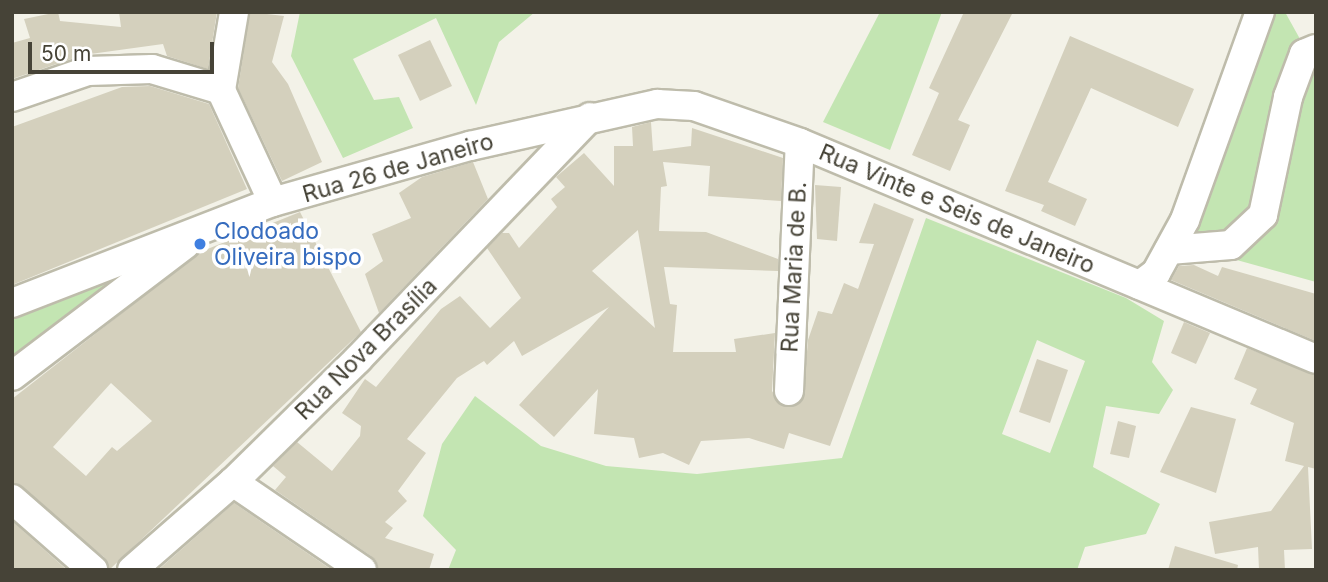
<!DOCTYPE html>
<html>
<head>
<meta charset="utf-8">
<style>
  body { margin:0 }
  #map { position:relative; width:1328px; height:582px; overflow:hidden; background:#f3f2e8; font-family:Inter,sans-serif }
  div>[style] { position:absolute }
  .green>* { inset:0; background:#c3e5b2 }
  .building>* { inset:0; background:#d4d0bd }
  .roads { filter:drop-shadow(2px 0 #bebcab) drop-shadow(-2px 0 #bebcab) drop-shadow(0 2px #bebcab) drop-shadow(0 -2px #bebcab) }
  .minor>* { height:28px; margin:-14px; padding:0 14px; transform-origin:14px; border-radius:14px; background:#fff }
  .dots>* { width:19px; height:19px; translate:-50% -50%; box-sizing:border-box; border:4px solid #fff; border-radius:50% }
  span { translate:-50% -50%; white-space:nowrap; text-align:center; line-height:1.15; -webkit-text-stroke:7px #fff; paint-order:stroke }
  .street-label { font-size:23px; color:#464337 }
  .shop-label { font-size:23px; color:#366cbe }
  .left { translate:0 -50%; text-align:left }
  .frame { position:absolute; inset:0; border:14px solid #464337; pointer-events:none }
  .scale { position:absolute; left:28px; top:42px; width:186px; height:32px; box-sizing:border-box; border:4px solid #464337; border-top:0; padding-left:9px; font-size:21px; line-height:24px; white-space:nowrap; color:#464337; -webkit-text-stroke:5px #fff; paint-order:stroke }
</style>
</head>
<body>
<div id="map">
  <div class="green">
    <div style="clip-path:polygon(300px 12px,535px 12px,499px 42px,476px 105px,436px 18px,353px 59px,374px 100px,399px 97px,413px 128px,343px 158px,291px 56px)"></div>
    <div style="clip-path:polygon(880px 12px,942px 12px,890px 150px,823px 122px)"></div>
    <div style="clip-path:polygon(1268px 12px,1285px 12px,1300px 39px,1316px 43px,1316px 282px,1179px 244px,1264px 45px)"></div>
    <div style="clip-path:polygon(evenodd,926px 218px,1126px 298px,1164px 321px,1152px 362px,1173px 390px,1159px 414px,1106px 406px,1093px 467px,1160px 504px,1146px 534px,1085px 547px,1077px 570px,448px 570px,456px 550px,423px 516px,442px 444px,475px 396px,541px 446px,606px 466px,697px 474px,842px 458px,926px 218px,1037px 340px,1085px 361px,1050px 453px,1002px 434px,1037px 340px)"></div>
    <div style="clip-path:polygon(141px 261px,12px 360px,12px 315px)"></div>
  </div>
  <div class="building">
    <div style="clip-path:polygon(58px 12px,60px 21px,121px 27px,119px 12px,217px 12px,208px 69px,167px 56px,163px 44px,83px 55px,12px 79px,12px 43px,30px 38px,24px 19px)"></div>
    <div style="clip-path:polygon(250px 12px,284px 16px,272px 62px,288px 84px,322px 162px,282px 181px,238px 88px)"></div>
    <div style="clip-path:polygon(964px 12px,1013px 12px,958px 120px,970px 125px,950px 171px,912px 155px,939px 93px,929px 88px)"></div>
    <div style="clip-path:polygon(1070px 36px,1194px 89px,1178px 127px,1091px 88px,1048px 182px,1087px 199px,1075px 226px,1041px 211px,1044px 205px,1005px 191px)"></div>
    <div style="clip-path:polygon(430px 40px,452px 86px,420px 101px,398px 55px)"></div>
    <div style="clip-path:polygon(150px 86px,209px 104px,247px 189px,12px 285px,12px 127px,122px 87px)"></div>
    <div style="clip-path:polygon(evenodd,651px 122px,653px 151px,691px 146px,692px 128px,783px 158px,781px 201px,708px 196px,710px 166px,663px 162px,667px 186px,661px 187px,659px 231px,706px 232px,778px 259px,778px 271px,664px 267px,670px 304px,677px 305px,673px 352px,736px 352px,734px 339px,775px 333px,772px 391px,781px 405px,803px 399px,808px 340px,818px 311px,832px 314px,844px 283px,858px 289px,874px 244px,859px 243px,874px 203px,914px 219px,830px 446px,789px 433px,784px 449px,749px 438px,701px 441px,689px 465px,663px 453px,639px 458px,634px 438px,594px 434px,598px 389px,554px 437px,519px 405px,609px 307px,522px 356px,514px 341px,487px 365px,484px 361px,457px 378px,407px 439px,426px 453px,398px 491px,407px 501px,385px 522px,393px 528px,385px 538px,434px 554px,429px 570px,378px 570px,371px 556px,275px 490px,286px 477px,273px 466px,297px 442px,332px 471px,360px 436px,361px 426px,342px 413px,365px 379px,376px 387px,441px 309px,460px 296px,490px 328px,521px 298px,487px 248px,502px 233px,509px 233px,519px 248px,557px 207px,551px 199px,565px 187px,556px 177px,584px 153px,614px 186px,614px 146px,633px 146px,632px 127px,651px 122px,638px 230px,638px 231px,655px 328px,592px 271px,638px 230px)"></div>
    <div style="clip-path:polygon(473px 162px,488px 199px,379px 313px,365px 274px,383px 261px,372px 234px,411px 218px,399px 193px,422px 177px)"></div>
    <div style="clip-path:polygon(815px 185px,841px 187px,837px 241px,817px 239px)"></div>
    <div style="clip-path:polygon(evenodd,300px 212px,361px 332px,109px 570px,104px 557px,12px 483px,12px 399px,200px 252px,300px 212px,111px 383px,152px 421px,117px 451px,112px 447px,86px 476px,53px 447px,111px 383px)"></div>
    <div style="clip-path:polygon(1194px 265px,1218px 276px,1222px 267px,1316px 294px,1316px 341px,1171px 280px,1179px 266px)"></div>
    <div style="clip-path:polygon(1184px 322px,1210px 333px,1196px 364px,1171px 353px)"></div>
    <div style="clip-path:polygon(1247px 348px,1316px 375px,1316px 469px,1308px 467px,1312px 549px,1284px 550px,1285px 570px,1259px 570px,1258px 547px,1215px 554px,1209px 522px,1271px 511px,1304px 466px,1285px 461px,1294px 423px,1250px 404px,1257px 389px,1234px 379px)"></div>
    <div style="clip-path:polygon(1037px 359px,1068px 370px,1050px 423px,1019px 412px)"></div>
    <div style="clip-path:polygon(1191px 407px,1236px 419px,1216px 493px,1160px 472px)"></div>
    <div style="clip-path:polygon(1118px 421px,1136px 426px,1129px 458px,1110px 454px)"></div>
    <div style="clip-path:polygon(234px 503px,332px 570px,158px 570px)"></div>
    <div style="clip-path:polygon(12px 521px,67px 570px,12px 570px)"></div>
    <div style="clip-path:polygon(1175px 546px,1238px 565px,1237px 570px,1168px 570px)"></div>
  </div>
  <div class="roads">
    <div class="minor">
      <div style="left:221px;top:90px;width:79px;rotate:-80.5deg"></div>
      <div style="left:12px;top:97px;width:80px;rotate:-18.9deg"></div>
      <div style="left:88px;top:71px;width:64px;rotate:-1.8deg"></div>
      <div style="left:152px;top:69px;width:72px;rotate:16.9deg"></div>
      <div style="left:221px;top:90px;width:123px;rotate:65.1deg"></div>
      <div style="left:1169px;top:250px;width:62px;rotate:-4.6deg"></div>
      <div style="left:1231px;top:245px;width:44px;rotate:-43.2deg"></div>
      <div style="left:1263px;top:215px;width:121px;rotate:-78deg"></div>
      <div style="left:1288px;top:97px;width:46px;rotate:-69.6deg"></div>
      <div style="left:1304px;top:54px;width:13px;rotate:-23deg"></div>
      <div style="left:1140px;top:285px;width:20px;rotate:-37deg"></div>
      <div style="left:1156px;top:273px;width:60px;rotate:-61.3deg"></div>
      <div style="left:1185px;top:220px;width:221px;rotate:-70.2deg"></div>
      <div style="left:12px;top:303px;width:280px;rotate:-21.2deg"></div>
      <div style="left:273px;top:202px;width:205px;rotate:-15.9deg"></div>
      <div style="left:470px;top:146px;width:192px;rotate:-12.7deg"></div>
      <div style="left:657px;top:104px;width:37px;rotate:3deg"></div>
      <div style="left:694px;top:106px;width:112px;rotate:19.2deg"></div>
      <div style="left:800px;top:143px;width:559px;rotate:22.71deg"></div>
      <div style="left:12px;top:376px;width:218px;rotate:-37.2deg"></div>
      <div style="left:789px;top:391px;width:248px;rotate:-87.5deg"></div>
      <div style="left:233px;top:482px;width:156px;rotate:34.3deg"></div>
      <div style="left:12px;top:499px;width:108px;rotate:41.2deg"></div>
      <div style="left:132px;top:570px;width:134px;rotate:-41.1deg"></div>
      <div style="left:233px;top:482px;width:175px;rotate:-44.5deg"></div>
      <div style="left:358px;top:359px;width:335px;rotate:-46.2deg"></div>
    </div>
  </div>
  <div class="dots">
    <div style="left:200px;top:244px;background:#3f7fe0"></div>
  </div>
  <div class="street-label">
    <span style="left:398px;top:168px;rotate:-16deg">Rua 26 de Janeiro</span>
    <span style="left:957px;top:209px;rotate:23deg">Rua Vinte e Seis de Janeiro</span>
    <span style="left:794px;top:267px;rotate:-87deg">Rua Maria de B.</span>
    <span style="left:366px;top:349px;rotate:-45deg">Rua Nova Brasília</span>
  </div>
  <div class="shop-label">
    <span class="left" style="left:214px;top:244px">Clodoado<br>Oliveira bispo</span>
  </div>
  <div class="frame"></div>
  <div class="scale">50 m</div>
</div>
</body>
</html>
